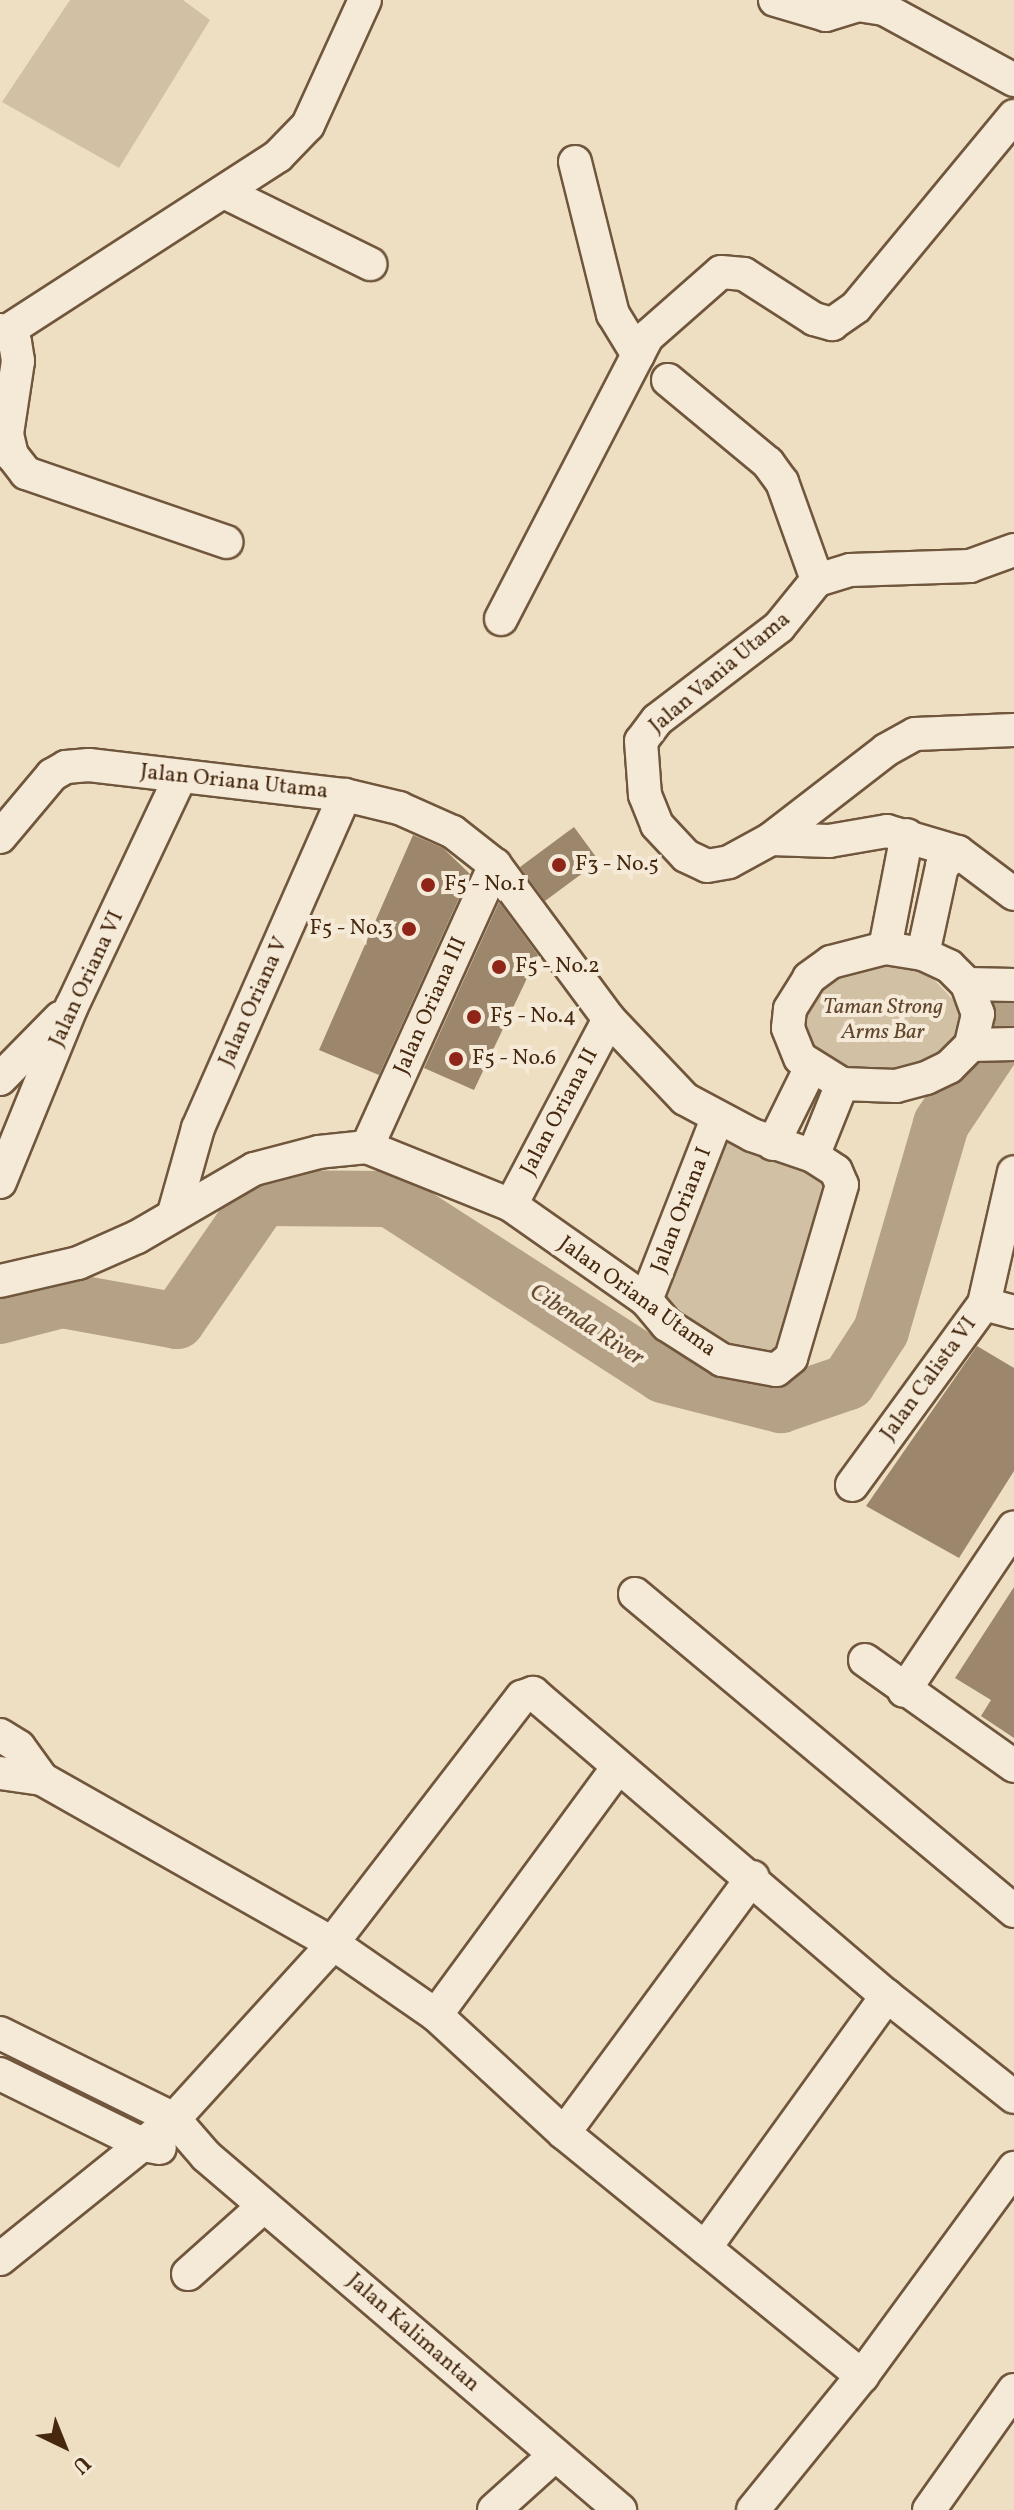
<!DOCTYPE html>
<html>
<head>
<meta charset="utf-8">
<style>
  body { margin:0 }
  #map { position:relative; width:1014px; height:2510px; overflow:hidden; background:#eedfc2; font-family:Vollkorn,serif }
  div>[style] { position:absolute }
  .green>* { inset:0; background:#d1c0a4 }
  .river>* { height:56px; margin:-28px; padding:0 28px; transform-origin:28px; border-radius:28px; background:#b5a185 }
  .building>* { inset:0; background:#9d876c }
  .roads { filter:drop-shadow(2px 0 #70563c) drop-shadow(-2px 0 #70563c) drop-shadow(0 2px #70563c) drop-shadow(0 -2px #70563c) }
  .minor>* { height:32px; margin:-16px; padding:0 16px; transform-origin:16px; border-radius:16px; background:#f4ead7 }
  .dots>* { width:22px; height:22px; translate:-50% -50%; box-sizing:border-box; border:4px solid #f4ead7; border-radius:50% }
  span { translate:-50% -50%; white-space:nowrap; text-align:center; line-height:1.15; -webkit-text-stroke:8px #f4ead7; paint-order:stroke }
  .street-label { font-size:22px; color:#46280f }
  .poi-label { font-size:22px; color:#46280f }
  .left { translate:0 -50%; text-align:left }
  .right { translate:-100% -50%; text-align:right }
  .park-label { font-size:22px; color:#62462d; font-style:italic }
  .water-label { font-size:24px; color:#674c32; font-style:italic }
  .north { position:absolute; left:24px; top:2406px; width:80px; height:80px; -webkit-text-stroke:6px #f4ead7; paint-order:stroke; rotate:137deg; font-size:22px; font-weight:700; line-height:32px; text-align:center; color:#46280f }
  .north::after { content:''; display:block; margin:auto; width:28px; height:36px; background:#46280f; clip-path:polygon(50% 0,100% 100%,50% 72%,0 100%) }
</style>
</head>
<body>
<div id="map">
  <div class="green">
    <div style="clip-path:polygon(70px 0,183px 0,210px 20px,119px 168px,2px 102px)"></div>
    <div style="clip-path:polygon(905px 949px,977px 1025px,949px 1067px,842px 1084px,788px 1028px,809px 978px)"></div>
    <div style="clip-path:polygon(721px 1127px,830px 1174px,782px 1364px,724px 1355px,652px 1298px)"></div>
  </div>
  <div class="river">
    <div style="left:0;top:1316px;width:64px;rotate:-14.5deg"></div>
    <div style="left:62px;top:1300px;width:117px;rotate:10.3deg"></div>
    <div style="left:177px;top:1321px;width:150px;rotate:-55.4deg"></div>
    <div style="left:262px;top:1198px;width:128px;rotate:0.4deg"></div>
    <div style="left:390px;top:1199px;width:325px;rotate:32.8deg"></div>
    <div style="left:663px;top:1375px;width:122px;rotate:14.3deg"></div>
    <div style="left:781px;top:1405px;width:71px;rotate:-18.9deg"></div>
    <div style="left:848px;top:1382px;width:61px;rotate:-57.1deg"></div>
    <div style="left:881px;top:1331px;width:216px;rotate:-73.8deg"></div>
    <div style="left:941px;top:1124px;width:132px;rotate:-56.4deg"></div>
  </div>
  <div class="building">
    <div style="clip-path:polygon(574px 827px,599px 861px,545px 901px,520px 867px)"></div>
    <div style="clip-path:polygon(413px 835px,443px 848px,470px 874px,379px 1075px,319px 1050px)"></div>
    <div style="clip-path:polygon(499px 902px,538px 955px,474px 1090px,424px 1068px)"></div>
    <div style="clip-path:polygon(977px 1346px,1014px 1368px,1014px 1471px,959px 1558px,866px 1506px)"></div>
    <div style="clip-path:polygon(1014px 1587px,1014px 1738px,981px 1716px,991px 1700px,955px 1678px)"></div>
  </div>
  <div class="roads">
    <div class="minor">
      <div style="left:775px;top:0;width:53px;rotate:16.4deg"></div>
      <div style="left:826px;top:15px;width:34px;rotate:-17deg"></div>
      <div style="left:858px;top:5px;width:26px;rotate:9deg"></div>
      <div style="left:884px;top:9px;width:148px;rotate:28.6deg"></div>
      <div style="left:575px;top:162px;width:157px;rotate:76deg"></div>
      <div style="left:613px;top:314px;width:48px;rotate:58.6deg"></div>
      <div style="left:226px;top:193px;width:161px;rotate:26.2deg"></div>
      <div style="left:0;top:330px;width:19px;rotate:39deg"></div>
      <div style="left:15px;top:342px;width:19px;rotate:81deg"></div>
      <div style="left:18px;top:361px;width:74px;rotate:98.6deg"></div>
      <div style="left:7px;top:434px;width:22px;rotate:77deg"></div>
      <div style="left:12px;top:455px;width:23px;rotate:52deg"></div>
      <div style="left:26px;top:473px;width:212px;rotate:19deg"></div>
      <div style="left:6px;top:332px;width:324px;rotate:-32.9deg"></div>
      <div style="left:278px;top:156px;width:43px;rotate:-45.9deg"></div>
      <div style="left:308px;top:125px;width:137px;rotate:-65.5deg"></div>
      <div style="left:668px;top:380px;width:130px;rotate:39.7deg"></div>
      <div style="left:768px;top:463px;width:24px;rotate:54deg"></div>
      <div style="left:782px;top:482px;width:104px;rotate:70.3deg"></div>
      <div style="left:1014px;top:550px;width:47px;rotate:160deg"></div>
      <div style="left:970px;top:566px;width:120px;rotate:178.1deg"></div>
      <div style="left:850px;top:570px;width:34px;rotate:163deg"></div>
      <div style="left:817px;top:580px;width:60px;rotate:129deg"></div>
      <div style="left:779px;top:627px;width:153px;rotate:142.7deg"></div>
      <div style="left:657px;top:720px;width:26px;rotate:127deg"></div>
      <div style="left:641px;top:741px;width:54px;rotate:85.8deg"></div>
      <div style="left:645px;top:795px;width:32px;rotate:68deg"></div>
      <div style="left:657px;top:825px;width:42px;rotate:46.9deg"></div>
      <div style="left:686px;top:856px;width:23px;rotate:25deg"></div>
      <div style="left:707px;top:866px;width:22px;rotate:-10deg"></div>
      <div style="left:729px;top:862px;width:48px;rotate:-28.7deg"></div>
      <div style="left:771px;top:839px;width:58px;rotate:2deg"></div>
      <div style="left:829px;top:841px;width:59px;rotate:-9.8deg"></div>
      <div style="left:887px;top:831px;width:74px;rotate:16.5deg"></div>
      <div style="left:958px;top:852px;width:70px;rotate:36.9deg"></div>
      <div style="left:501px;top:619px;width:318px;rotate:-62.6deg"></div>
      <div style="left:647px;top:337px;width:98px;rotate:-41.3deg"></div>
      <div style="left:721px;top:272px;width:23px;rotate:5deg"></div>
      <div style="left:744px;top:274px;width:83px;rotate:32.7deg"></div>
      <div style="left:814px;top:319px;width:19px;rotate:16deg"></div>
      <div style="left:832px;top:324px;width:29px;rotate:-35deg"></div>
      <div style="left:856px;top:307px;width:248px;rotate:-50.4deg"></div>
      <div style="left:0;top:837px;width:81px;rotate:-50deg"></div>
      <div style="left:52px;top:775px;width:16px;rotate:-30deg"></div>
      <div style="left:66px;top:767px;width:23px;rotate:-5deg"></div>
      <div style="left:89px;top:765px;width:258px;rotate:6.7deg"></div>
      <div style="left:345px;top:795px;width:56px;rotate:13.5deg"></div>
      <div style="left:399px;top:808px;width:59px;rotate:24deg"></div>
      <div style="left:453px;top:832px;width:53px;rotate:38.2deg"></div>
      <div style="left:495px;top:865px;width:192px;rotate:53.5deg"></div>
      <div style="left:609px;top:1019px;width:110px;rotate:46.5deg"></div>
      <div style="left:685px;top:1099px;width:76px;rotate:28.2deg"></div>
      <div style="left:752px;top:1135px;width:65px;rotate:19deg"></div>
      <div style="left:813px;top:1156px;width:27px;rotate:33deg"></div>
      <div style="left:836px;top:1171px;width:15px;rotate:67deg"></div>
      <div style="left:842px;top:1185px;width:180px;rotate:106.4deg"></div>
      <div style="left:791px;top:1358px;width:19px;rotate:141deg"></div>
      <div style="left:776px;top:1370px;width:55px;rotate:-169.5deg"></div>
      <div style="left:722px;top:1360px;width:65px;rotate:-147.5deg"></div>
      <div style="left:667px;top:1325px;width:33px;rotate:-130deg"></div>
      <div style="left:646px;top:1300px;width:165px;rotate:-144.9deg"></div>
      <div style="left:511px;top:1205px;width:155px;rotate:-158.1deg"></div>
      <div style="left:367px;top:1147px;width:48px;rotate:174.1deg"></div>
      <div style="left:319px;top:1152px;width:67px;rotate:165.3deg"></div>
      <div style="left:254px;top:1169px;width:135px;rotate:149.8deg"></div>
      <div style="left:137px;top:1237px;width:64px;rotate:156.2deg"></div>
      <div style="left:78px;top:1263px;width:80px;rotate:167deg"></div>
      <div style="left:771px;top:839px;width:145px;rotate:-37.7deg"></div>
      <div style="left:886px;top:750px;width:33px;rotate:-29deg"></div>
      <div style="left:915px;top:734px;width:99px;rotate:-2.3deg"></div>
      <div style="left:885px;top:948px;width:38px;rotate:9deg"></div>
      <div style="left:923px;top:954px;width:29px;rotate:25deg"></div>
      <div style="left:949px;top:966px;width:25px;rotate:45deg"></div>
      <div style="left:967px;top:984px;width:32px;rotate:70deg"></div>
      <div style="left:978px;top:1014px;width:32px;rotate:103deg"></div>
      <div style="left:971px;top:1045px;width:31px;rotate:135deg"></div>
      <div style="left:949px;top:1067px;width:25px;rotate:154deg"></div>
      <div style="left:926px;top:1078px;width:31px;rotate:165deg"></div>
      <div style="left:896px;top:1086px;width:54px;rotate:-177.9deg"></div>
      <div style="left:842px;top:1084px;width:49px;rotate:-148.2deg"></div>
      <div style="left:800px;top:1058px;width:32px;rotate:-112deg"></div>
      <div style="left:788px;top:1028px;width:19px;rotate:-84deg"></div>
      <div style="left:790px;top:1009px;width:36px;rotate:-58deg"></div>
      <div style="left:809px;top:978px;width:27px;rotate:-36deg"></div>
      <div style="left:831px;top:962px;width:56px;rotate:-14.5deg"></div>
      <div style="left:885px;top:948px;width:115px;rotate:-79deg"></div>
      <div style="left:923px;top:954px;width:90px;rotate:-77.8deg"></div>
      <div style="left:942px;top:866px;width:21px;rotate:-41deg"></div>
      <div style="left:967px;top:984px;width:47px;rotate:1.2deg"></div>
      <div style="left:971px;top:1045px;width:43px;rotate:-1.3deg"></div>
      <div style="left:0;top:1079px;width:86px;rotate:-45.5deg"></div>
      <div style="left:773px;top:1144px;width:84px;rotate:-63.7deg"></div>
      <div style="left:367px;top:1147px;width:310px;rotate:-65.6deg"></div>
      <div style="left:813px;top:1156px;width:78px;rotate:-68.1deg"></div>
      <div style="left:0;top:1182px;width:190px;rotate:-67.8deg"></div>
      <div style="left:72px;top:1006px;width:252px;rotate:-64.7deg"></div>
      <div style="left:511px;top:1205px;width:210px;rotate:-62.2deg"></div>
      <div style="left:174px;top:1213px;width:88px;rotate:-74.2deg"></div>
      <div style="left:198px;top:1128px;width:364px;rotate:-66.2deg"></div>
      <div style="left:646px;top:1300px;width:194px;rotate:-68.6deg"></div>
      <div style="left:984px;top:1304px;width:31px;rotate:15deg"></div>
      <div style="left:852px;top:1485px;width:224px;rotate:-53.9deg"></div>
      <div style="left:984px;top:1304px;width:135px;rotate:-77.2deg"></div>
      <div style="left:635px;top:1594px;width:494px;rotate:39.9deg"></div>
      <div style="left:865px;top:1660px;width:183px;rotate:35.4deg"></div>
      <div style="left:904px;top:1691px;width:197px;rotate:-56.1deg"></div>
      <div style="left:0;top:1735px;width:22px;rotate:32deg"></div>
      <div style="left:19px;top:1747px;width:39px;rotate:54deg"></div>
      <div style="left:42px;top:1779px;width:333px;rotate:29.5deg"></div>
      <div style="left:332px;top:1943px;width:126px;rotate:34.7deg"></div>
      <div style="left:436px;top:2015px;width:174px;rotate:42.7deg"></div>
      <div style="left:564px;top:2133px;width:385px;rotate:39.2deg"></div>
      <div style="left:0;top:1773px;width:42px;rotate:8.1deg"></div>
      <div style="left:436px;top:2015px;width:308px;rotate:-53.7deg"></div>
      <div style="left:0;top:2033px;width:194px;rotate:26.3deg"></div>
      <div style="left:174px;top:2119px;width:49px;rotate:49.1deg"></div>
      <div style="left:206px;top:2156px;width:545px;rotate:40.53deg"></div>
      <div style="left:0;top:2074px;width:161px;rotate:26.2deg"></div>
      <div style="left:144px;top:2145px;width:16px;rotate:11deg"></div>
      <div style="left:564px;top:2133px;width:318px;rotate:-53.6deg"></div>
      <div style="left:705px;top:2248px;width:311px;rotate:-54.2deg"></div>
      <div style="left:0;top:2259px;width:223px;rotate:-38.8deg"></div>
      <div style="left:174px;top:2119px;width:222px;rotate:-47.7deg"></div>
      <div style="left:323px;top:1955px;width:326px;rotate:-52.4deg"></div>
      <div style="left:522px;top:1697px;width:12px;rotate:-20deg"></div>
      <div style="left:533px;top:1693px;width:466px;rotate:40.6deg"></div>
      <div style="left:887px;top:1996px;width:162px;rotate:38.5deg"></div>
      <div style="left:188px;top:2274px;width:102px;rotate:-41.8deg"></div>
      <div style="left:494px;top:2510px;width:82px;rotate:-42deg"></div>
      <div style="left:753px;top:2510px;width:173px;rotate:-50.9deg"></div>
      <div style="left:862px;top:2376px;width:258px;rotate:-53.8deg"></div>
      <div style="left:929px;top:2510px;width:147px;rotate:-54.7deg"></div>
    </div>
  </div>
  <div class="dots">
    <div style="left:559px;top:865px;background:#8f2418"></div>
    <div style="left:428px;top:885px;background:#8f2418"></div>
    <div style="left:409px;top:929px;background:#8f2418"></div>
    <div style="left:499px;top:967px;background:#8f2418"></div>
    <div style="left:474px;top:1017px;background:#8f2418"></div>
    <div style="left:456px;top:1059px;background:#8f2418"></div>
  </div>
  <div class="street-label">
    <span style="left:720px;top:673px;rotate:-40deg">Jalan Vania Utama</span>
    <span style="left:234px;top:782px;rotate:6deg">Jalan Oriana Utama</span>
    <span style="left:87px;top:979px;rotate:-65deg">Jalan Oriana VI</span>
    <span style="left:254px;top:1002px;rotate:-66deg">Jalan Oriana V</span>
    <span style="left:431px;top:1006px;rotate:-66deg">Jalan Oriana III</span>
    <span style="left:560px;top:1112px;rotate:-62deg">Jalan Oriana II</span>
    <span style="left:682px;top:1210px;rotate:-69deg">Jalan Oriana I</span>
    <span style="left:637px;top:1297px;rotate:36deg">Jalan Oriana Utama</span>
    <span style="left:929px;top:1379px;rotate:-54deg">Jalan Calista VI</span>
    <span style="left:413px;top:2333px;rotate:41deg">Jalan Kalimantan</span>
  </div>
  <div class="poi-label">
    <span class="left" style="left:575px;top:865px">F3 - No.5</span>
    <span class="left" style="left:444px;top:885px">F5 - No.1</span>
    <span class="right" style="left:393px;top:929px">F5 - No.3</span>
    <span class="left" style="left:515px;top:967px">F5 - No.2</span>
    <span class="left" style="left:490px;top:1017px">F5 - No.4</span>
    <span class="left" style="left:472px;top:1059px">F5 - No.6</span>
  </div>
  <div class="park-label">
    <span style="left:883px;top:1020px">Taman Strong<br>Arms Bar</span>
  </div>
  <div class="water-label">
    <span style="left:586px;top:1326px;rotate:33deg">Cibenda River</span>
  </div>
  <div class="north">U</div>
</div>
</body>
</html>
